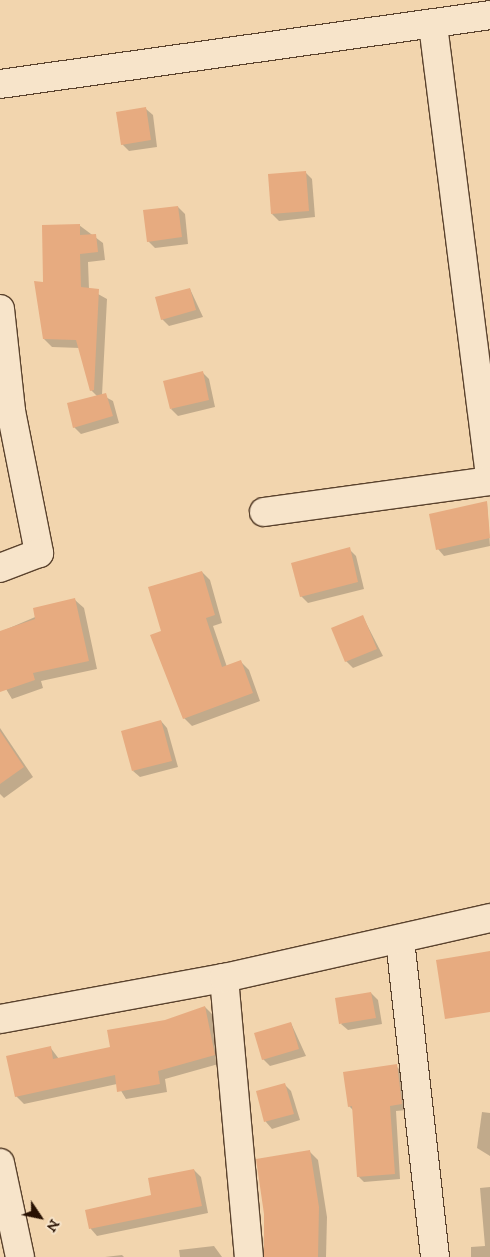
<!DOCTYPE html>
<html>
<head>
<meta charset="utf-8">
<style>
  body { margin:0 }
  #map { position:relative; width:490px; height:1257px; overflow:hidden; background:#f2d5ae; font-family:"IM FELL DW Pica",serif }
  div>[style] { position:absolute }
  .shadow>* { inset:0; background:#0003 }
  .building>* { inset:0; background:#e7ab80 }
  .roads { filter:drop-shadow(1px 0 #5a422d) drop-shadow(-1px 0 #5a422d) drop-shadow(0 1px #5a422d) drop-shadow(0 -1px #5a422d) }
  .minor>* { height:28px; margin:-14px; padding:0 14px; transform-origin:14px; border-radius:14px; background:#f7e4ca }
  span { translate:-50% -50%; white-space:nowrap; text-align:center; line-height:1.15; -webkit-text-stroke:4px #f7e4ca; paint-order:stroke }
  .north { position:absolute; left:15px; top:1192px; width:50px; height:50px; -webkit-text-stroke:4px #f7e4ca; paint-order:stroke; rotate:124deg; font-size:14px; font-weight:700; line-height:20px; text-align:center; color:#281102 }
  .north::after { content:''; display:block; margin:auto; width:18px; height:22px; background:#281102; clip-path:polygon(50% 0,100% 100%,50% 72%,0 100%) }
</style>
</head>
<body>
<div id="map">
  <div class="shadow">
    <div style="clip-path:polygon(146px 109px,153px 115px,157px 147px,129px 151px,122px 144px)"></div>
    <div style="clip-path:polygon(305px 172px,312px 179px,315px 217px,279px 221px,272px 214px)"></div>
    <div style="clip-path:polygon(178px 207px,185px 214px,188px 244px,155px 248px,148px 241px)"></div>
    <div style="clip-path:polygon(79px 225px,103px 243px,105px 260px,88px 262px,89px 289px,107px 299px,102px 395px,113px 401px,119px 423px,81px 434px,74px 427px,97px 396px,91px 390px,80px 348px,52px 347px,44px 339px,45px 284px)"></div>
    <div style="clip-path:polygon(190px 289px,203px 317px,169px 326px,162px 319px)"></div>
    <div style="clip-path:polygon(202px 372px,209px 379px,215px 407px,178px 416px,171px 409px)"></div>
    <div style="clip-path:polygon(487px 503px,490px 546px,444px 556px,438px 549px)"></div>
    <div style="clip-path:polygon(349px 549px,356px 556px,364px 589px,308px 603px,301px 596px)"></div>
    <div style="clip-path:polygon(202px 572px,210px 580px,222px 623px,213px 626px,227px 667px,241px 662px,249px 670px,260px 701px,192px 726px,184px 718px)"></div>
    <div style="clip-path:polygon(75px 600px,84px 608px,97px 669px,41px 681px,43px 688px,12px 699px,0 679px,0 632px)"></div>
    <div style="clip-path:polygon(363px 617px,383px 656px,353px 668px,346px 661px)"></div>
    <div style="clip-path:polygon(161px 721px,167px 728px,178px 767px,140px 777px,133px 771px)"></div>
    <div style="clip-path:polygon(0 728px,33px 777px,4px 798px,0 794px)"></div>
    <div style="clip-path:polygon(371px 993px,378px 1000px,382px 1024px,348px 1030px,341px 1024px)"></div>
    <div style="clip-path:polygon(205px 1007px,213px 1015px,222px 1063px,165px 1079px,167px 1092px,126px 1099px,117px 1084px,24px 1104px,16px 1096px,50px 1047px,59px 1059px,111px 1048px)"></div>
    <div style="clip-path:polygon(291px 1023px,306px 1056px,270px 1066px,263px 1059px)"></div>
    <div style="clip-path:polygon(396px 1066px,402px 1072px,407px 1110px,396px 1111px,400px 1179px,364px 1182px,358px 1176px,354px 1111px,349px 1106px)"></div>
    <div style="clip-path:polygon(284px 1084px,291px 1091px,300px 1120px,272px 1129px,266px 1122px,257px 1092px)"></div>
    <div style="clip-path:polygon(482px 1112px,490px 1113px,490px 1156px,477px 1148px)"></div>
    <div style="clip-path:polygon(309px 1151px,318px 1160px,327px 1217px,326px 1257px,263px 1257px,265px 1214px)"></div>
    <div style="clip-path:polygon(194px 1170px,201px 1177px,208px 1213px,97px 1236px,91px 1229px,87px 1211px,153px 1196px)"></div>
    <div style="clip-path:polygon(490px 1187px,490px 1257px,471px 1257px,471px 1247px,485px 1246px,480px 1188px)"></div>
    <div style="clip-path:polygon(214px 1246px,222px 1257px,180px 1257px,179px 1250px)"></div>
    <div style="clip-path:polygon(122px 1255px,124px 1257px,105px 1257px)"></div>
  </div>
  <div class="building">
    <div style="clip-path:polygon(146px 107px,151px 140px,121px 145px,116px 112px)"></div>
    <div style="clip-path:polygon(306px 171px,309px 211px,271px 214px,268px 174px)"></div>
    <div style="clip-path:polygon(178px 206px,182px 237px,147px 242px,143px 210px)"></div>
    <div style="clip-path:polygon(80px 224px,80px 235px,96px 234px,98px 252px,80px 254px,81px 287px,99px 289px,94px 390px,90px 391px,76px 340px,43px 339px,34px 281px,43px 282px,42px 225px)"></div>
    <div style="clip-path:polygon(190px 288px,196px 310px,161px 320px,155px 297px)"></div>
    <div style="clip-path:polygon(203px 371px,209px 400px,170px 409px,163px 381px)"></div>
    <div style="clip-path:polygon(106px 393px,113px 416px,73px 428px,67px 403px)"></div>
    <div style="clip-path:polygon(487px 501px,490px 538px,436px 550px,429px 514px)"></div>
    <div style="clip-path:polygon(350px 547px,358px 582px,300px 597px,291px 563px)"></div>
    <div style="clip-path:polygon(202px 571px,215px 615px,206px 618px,222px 667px,241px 660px,253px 693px,183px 719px,150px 635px,161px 631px,148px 587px)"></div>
    <div style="clip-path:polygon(75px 598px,89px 661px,33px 673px,35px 680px,0 692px,0 631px,35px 619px,33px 608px)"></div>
    <div style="clip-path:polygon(363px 615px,377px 649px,345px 662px,331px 628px)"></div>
    <div style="clip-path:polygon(161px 720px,172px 761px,132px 771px,121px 731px)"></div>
    <div style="clip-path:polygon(0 731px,24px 767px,0 784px)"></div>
    <div style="clip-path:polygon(490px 951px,490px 1012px,445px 1019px,436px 960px)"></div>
    <div style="clip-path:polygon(371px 992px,376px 1018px,339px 1024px,335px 998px)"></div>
    <div style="clip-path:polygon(205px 1006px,215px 1055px,158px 1071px,160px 1084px,117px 1092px,115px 1075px,15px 1097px,6px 1056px,51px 1046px,53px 1059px,110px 1047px,107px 1030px,165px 1020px)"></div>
    <div style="clip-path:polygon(291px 1022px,299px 1049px,262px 1060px,254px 1033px)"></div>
    <div style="clip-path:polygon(397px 1064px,402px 1104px,390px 1106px,395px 1174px,357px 1177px,352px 1106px,348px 1107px,343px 1072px)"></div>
    <div style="clip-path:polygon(285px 1083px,294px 1114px,264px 1122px,256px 1091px)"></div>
    <div style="clip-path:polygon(310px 1150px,319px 1207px,318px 1257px,264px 1257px,264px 1214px,256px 1159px)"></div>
    <div style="clip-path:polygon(194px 1169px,202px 1206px,89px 1229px,85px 1210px,151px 1195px,148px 1178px)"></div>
  </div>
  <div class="roads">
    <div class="minor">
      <div style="left:433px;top:25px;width:457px;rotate:82.8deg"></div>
      <div style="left:0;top:84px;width:495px;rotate:-8deg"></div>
      <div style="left:0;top:309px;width:103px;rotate:83.8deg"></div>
      <div style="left:11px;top:411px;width:145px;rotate:78.8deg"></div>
      <div style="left:39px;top:553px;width:42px;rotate:159deg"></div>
      <div style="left:264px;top:512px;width:228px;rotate:-7.8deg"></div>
      <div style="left:400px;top:940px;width:319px;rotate:83.7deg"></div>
      <div style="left:224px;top:978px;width:280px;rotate:84.9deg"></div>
      <div style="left:0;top:1019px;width:228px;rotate:-10.4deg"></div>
      <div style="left:224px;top:978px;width:273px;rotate:-12.7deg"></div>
      <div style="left:0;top:1163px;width:96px;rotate:78deg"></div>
    </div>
  </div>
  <div class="north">N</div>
</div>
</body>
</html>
